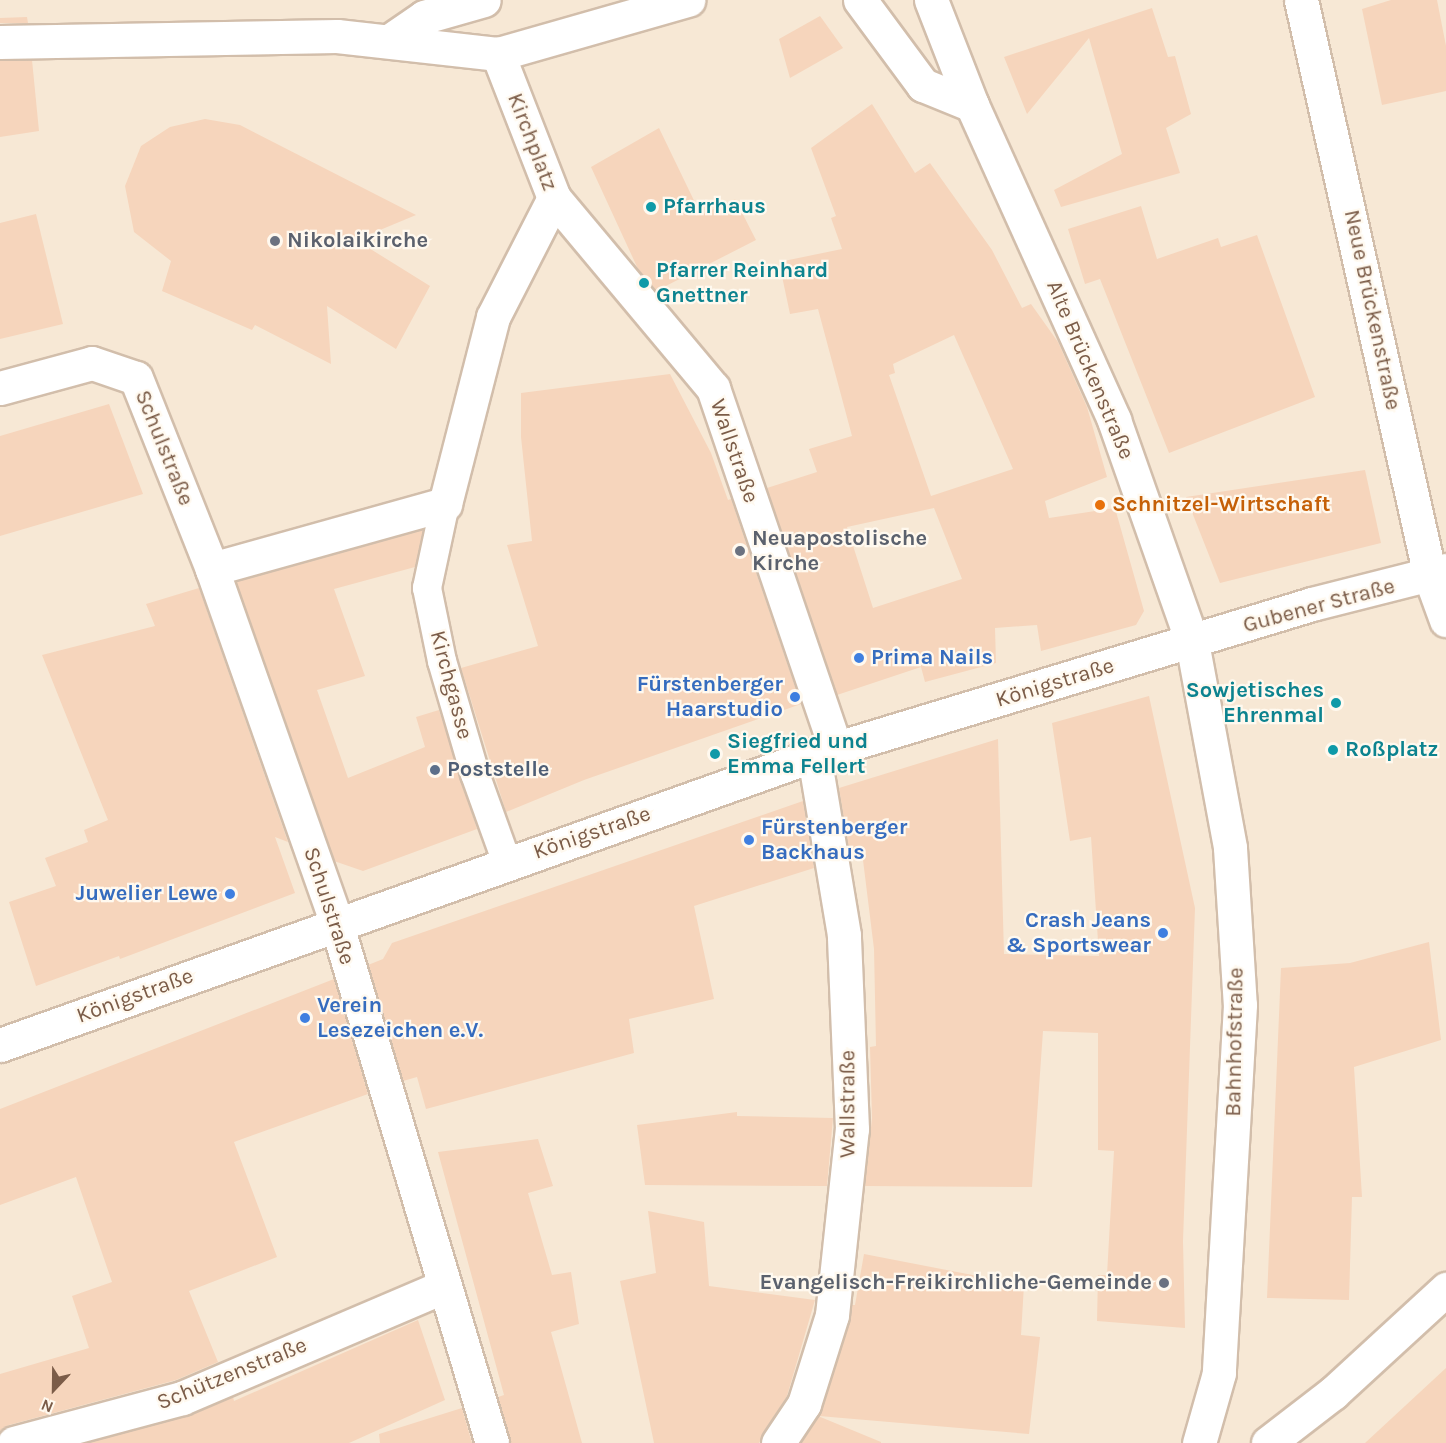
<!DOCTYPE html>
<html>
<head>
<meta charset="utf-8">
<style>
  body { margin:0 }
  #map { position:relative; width:1446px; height:1443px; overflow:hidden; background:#fef6e7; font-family:Karla,sans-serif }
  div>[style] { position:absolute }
  .residential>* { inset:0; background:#f7e8d5 }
  .building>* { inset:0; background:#f6d5bc }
  .roads { filter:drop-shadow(2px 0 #d2beab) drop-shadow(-2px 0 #d2beab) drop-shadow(0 2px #d2beab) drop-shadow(0 -2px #d2beab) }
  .lane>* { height:28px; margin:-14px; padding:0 14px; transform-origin:14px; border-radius:14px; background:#fff }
  .street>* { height:33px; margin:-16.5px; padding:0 16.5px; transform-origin:16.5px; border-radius:16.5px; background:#fff }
  .secondary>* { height:33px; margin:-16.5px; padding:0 16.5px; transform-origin:16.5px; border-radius:16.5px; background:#fff }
  .dots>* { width:16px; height:16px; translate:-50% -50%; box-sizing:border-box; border:3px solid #fff9ef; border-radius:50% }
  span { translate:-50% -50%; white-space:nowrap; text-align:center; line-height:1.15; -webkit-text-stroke:4.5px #fff9ef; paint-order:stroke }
  .street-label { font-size:22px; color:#7b5c48 }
  .culture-label { font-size:22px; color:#0d838f; font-weight:700 }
  .left { translate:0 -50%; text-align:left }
  .right { translate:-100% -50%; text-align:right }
  .worship-label { font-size:22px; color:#5b616d; font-weight:700 }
  .food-label { font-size:22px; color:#c56008; font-weight:700 }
  .shop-label { font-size:22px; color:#366cbe; font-weight:700 }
  .service-label { font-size:22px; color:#4e5e75; font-weight:700 }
  .north { position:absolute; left:24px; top:1359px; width:60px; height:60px; -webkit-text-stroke:4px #fff9ef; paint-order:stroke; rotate:202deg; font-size:16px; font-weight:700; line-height:24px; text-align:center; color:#7b5c48 }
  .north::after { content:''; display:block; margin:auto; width:21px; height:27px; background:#7b5c48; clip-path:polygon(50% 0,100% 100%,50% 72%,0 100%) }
</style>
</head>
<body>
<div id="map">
  <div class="residential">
    <div style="clip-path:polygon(0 0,1446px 0,1446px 1443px,0 1443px)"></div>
  </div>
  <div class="building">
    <div style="clip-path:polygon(1391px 0,1437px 0,1446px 46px,1446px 91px,1382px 105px,1362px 9px)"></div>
    <div style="clip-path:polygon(1152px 8px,1168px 57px,1175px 56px,1191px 114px,1166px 128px,1180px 173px,1061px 207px,1054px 190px,1122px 154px,1089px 38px,1027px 114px,1004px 57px)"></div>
    <div style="clip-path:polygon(820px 16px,843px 48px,790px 78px,779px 39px)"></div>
    <div style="clip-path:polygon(27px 17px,28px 23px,0 23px,0 18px)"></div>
    <div style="clip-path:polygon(32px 60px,39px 131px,0 137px,0 61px)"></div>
    <div style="clip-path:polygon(evenodd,872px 104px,915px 173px,930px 163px,992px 250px,1022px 308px,1031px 304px,1058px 342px,1087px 407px,1107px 477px,1045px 501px,1049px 518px,1115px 508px,1144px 611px,1136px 625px,1041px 651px,1037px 625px,995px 628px,996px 663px,925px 682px,921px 667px,837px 695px,767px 488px,817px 472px,809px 449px,852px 436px,818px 309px,790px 314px,779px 262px,842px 249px,831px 218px,836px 216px,811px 148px,872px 104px,954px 335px,1013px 469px,931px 496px,889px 375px,895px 373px,893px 364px,954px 335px,872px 104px,934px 508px,962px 579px,873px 608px,847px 527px,934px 508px)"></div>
    <div style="clip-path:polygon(205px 119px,240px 125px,416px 215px,356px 240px,430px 286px,396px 349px,327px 306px,331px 364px,255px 325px,252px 330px,162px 291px,171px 261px,134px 232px,125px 186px,141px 146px,170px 127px)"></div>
    <div style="clip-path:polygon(659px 128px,701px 215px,735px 199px,756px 240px,656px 291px,638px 269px,591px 167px)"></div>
    <div style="clip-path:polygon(1141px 206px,1157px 259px,1218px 238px,1221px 247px,1257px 235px,1315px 397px,1169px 453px,1100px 279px,1085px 284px,1068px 229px)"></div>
    <div style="clip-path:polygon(36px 214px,63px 324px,0 339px,0 223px)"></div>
    <div style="clip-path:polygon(670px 374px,711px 453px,728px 500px,731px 499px,801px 704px,584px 780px,506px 812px,461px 668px,538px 646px,507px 545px,532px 541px,521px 437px,521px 393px)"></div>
    <div style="clip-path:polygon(109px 404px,143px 494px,0 536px,0 436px)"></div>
    <div style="clip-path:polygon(1365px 470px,1381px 543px,1220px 583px,1186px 497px)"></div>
    <div style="clip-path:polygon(423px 530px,415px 567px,334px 589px,365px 676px,317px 690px,348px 778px,425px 747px,416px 717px,439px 710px,477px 829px,363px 871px,334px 861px,236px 582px)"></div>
    <div style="clip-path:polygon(199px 588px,288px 842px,275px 837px,295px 893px,120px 959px,119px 956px,36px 986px,9px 902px,56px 886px,45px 858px,88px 842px,84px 830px,108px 820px,42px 655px,155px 626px,146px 604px)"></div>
    <div style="clip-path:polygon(1149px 696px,1195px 908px,1183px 1241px,1185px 1328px,1097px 1321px,1098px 1275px,1107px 1275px,1114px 1151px,1098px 1150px,1098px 1033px,1043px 1031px,1032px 1187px,865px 1186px,872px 1118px,870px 1047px,876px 1046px,874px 949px,862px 852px,850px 856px,839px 788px,998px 739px,1004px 954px,1099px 956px,1091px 837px,1070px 841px,1052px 723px)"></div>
    <div style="clip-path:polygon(803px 801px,814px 868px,694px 906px,714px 999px,629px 1019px,634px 1053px,426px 1109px,417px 1077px,403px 1081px,368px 965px,383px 959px,392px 943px)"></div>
    <div style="clip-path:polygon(1429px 942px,1441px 1040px,1354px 1067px,1362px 1197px,1352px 1197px,1349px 1300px,1267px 1298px,1281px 968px,1350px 963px)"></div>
    <div style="clip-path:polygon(334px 979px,368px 1094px,234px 1142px,277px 1257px,189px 1291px,218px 1362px,176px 1380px,9px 1425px,0 1431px,0 1374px,89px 1348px,72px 1296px,112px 1282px,76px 1177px,0 1205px,0 1109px)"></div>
    <div style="clip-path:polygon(737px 1112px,737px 1116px,833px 1118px,827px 1186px,645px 1185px,637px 1125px)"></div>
    <div style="clip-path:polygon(538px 1139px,553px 1186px,528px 1193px,552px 1275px,571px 1272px,579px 1324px,551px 1332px,582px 1443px,510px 1443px,498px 1397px,504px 1395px,438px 1152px)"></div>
    <div style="clip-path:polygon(648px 1211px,704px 1222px,709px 1286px,815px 1300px,787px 1396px,759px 1443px,654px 1443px,620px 1281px,656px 1273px)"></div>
    <div style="clip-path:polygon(864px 1254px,1024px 1285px,1021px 1335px,1040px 1337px,1029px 1434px,819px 1416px,852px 1305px,855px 1305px)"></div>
    <div style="clip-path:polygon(418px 1320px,445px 1400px,349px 1443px,86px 1443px,187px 1416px,233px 1397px,234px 1401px)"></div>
    <div style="clip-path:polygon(1446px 1368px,1446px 1443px,1365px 1443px)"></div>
    <div style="clip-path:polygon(462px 1408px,472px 1443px,380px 1443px,379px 1434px)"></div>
    <div style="clip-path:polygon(818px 1416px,881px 1442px,881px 1443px,801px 1443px)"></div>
  </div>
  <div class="roads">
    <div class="lane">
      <div style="left:445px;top:504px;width:86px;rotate:102.1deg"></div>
      <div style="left:427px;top:588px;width:75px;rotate:78.4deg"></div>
      <div style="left:442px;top:661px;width:118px;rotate:73.7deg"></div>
      <div style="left:475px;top:774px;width:95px;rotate:70.2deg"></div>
    </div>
    <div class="street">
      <div style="left:860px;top:0;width:106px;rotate:53.5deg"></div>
      <div style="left:923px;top:85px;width:53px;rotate:22.2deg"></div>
      <div style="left:931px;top:0;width:113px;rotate:68.7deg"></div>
      <div style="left:972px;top:105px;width:346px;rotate:65.7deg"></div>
      <div style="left:1114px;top:420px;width:235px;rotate:70.6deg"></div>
      <div style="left:1192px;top:642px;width:209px;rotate:79.5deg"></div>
      <div style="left:1230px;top:848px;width:157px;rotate:86.4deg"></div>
      <div style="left:1240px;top:1005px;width:369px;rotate:93.3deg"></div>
      <div style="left:1219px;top:1373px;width:73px;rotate:105.9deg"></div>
      <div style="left:1301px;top:0;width:590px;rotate:77.38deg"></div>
      <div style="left:1430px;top:576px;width:47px;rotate:70deg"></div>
      <div style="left:389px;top:41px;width:42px;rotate:-34.4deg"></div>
      <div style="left:424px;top:17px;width:62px;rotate:-15.8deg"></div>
      <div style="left:0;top:42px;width:337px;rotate:-1deg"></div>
      <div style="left:337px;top:36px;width:162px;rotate:6.4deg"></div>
      <div style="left:498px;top:54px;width:198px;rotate:-15.9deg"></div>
      <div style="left:554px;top:198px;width:248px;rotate:50.1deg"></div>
      <div style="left:713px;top:388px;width:381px;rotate:71.2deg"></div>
      <div style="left:0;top:388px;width:95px;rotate:-15.2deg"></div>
      <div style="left:92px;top:363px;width:46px;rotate:18.8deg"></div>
      <div style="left:136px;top:378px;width:206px;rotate:68.3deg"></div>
      <div style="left:212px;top:569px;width:374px;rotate:70.6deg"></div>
      <div style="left:336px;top:922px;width:544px;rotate:73.33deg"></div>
      <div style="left:212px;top:569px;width:242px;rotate:-15.6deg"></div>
      <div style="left:445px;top:504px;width:193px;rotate:-75.6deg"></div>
      <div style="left:493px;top:317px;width:134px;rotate:-62.9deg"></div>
      <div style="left:554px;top:198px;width:155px;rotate:-111.3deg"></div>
      <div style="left:0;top:1045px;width:864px;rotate:-19.61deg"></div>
      <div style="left:814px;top:755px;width:520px;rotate:-16.87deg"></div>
      <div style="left:1312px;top:604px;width:138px;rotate:-14.2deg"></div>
      <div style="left:14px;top:1443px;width:174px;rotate:-15deg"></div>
      <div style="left:182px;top:1398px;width:285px;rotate:-23.1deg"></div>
      <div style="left:778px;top:1443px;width:47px;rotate:-56.3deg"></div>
      <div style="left:804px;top:1404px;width:93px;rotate:-72.5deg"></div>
      <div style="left:832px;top:1315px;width:187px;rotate:-83.9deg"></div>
      <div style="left:852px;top:1129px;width:194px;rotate:-92.4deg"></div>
      <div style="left:844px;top:935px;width:182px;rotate:-99.5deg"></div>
    </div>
    <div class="secondary">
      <div style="left:1268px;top:1443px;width:82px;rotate:-37.6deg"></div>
      <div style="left:1333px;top:1393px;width:154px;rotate:-42.6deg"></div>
    </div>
  </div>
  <div class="dots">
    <div style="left:651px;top:207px;background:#0f9aa8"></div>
    <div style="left:275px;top:241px;background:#6b7280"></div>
    <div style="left:644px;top:283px;background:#0f9aa8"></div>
    <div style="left:1100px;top:505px;background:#e8710a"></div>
    <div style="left:740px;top:551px;background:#6b7280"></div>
    <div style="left:859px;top:658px;background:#3f7fe0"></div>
    <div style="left:795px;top:697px;background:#3f7fe0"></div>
    <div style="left:1336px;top:703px;background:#0f9aa8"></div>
    <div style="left:1333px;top:750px;background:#0f9aa8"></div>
    <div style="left:715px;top:754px;background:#0f9aa8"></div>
    <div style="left:435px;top:770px;background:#5c6f8a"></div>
    <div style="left:749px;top:840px;background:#3f7fe0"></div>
    <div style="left:230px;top:894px;background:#3f7fe0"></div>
    <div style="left:1163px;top:933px;background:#3f7fe0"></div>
    <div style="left:305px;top:1018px;background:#3f7fe0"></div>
    <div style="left:1164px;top:1283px;background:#6b7280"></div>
  </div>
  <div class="street-label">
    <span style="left:532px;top:142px;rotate:69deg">Kirchplatz</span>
    <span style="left:1372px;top:310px;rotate:78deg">Neue Brückenstraße</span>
    <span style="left:1090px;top:370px;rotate:67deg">Alte Brückenstraße</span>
    <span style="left:164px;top:448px;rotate:68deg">Schulstraße</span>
    <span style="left:734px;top:451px;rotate:71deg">Wallstraße</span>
    <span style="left:1319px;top:606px;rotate:-15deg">Gubener Straße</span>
    <span style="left:1055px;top:683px;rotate:-17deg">Königstraße</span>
    <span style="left:451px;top:685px;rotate:75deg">Kirchgasse</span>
    <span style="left:592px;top:833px;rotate:-19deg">Königstraße</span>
    <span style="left:329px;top:906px;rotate:72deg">Schulstraße</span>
    <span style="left:135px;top:996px;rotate:-20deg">Königstraße</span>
    <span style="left:1235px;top:1042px;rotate:-89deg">Bahnhofstraße</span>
    <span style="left:848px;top:1104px;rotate:-90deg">Wallstraße</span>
    <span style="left:232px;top:1374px;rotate:-22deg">Schützenstraße</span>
  </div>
  <div class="culture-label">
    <span class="left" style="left:663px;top:207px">Pfarrhaus</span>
    <span class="left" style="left:656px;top:283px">Pfarrer Reinhard<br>Gnettner</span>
    <span class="right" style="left:1324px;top:703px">Sowjetisches<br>Ehrenmal</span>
    <span class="left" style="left:727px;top:754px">Siegfried und<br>Emma Fellert</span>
    <span class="left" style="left:1345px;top:750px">Roßplatz</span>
  </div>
  <div class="worship-label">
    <span class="left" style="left:287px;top:241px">Nikolaikirche</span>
    <span class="left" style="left:752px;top:551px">Neuapostolische<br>Kirche</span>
    <span class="right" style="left:1152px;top:1283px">Evangelisch-Freikirchliche-Gemeinde</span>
  </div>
  <div class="food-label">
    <span class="left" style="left:1112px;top:505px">Schnitzel-Wirtschaft</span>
  </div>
  <div class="shop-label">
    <span class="left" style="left:871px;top:658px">Prima Nails</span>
    <span class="right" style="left:783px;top:697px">Fürstenberger<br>Haarstudio</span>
    <span class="left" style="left:761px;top:840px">Fürstenberger<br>Backhaus</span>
    <span class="right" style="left:218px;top:894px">Juwelier Lewe</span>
    <span class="right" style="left:1151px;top:933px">Crash Jeans<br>&amp; Sportswear</span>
    <span class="left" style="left:317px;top:1018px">Verein<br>Lesezeichen e.V.</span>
  </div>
  <div class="service-label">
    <span class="left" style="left:447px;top:770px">Poststelle</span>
  </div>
  <div class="north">N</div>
</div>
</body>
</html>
